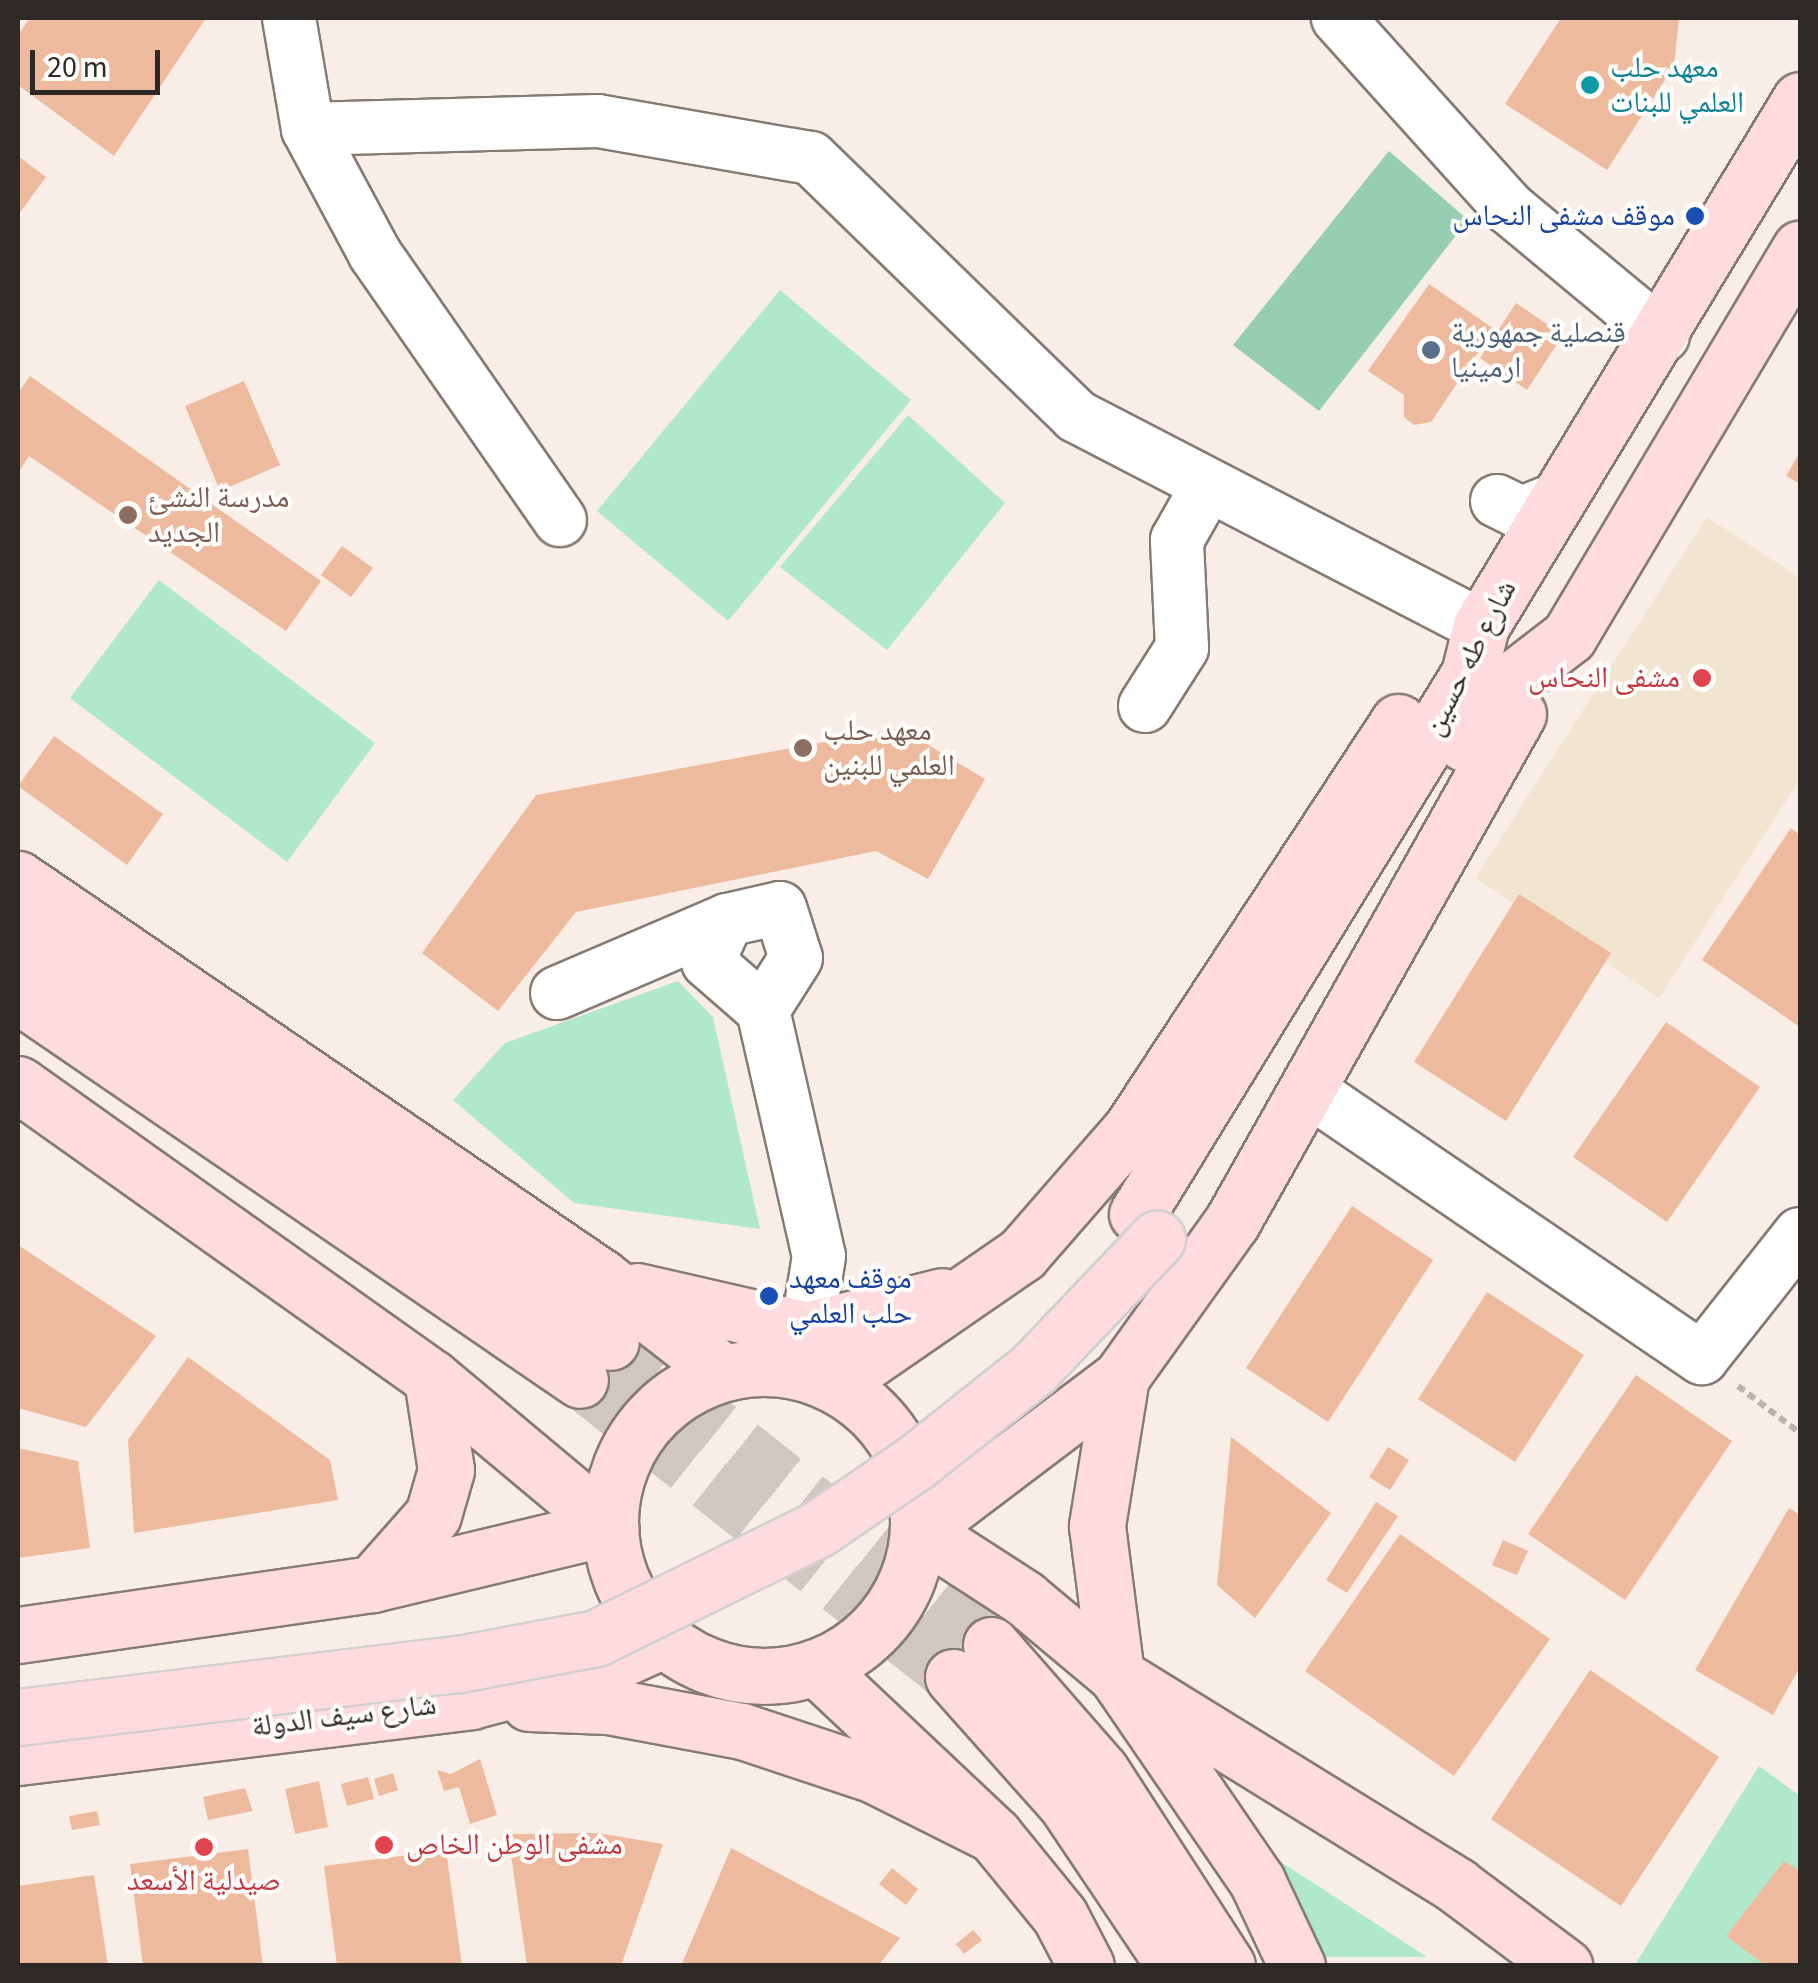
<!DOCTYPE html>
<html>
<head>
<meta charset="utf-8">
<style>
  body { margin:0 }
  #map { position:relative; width:1818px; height:1983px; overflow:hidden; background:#f9eee7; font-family:"Source Sans 3","Noto Naskh Arabic",sans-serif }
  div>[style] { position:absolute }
  .medical>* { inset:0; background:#efe5d0 }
  .green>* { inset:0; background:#afe8cb }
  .forest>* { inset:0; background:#95ceb2 }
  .building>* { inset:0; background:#edba9d }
  .major-tunnel>* { height:55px; margin-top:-27.5px; transform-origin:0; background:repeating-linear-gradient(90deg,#d0c7c1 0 55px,transparent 0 83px) }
  .path>* { height:6px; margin-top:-3px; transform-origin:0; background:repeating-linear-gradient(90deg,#bcb3ad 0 8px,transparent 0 13px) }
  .roads { filter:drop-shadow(2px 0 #857b75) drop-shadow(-2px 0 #857b75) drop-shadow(0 2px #857b75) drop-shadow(0 -2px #857b75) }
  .minor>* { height:52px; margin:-26px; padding:0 26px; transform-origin:26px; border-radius:26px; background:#fff }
  .major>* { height:55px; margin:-27.5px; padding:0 27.5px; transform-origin:27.5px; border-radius:27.5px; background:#fedbdf }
  .major>.ring { margin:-27.5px; padding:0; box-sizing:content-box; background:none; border:55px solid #fedbdf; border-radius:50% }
  .bridges { filter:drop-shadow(2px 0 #d1d0cf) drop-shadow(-2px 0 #d1d0cf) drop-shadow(0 2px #d1d0cf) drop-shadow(0 -2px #d1d0cf) }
  .major-bridge>* { height:55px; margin:-27.5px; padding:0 27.5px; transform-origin:27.5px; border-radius:27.5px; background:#fedbdf }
  .dots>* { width:28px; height:28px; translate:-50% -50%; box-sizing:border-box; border:5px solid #fffdfc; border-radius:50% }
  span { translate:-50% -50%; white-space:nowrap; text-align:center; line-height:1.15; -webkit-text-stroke:8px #fffdfc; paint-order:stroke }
  .culture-label { font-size:30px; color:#0d838f }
  .left { translate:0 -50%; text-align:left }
  .transit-label { font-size:30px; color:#164399 }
  .right { translate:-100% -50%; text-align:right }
  .service-label { font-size:30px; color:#4e5e75 }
  .education-label { font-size:30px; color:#785e54 }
  .street-label { font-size:30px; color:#2d2927 }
  .health-label { font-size:30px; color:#be3a42 }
  .frame { position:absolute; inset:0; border:20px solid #2d2927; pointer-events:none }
  .scale { position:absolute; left:30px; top:50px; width:130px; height:45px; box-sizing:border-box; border:5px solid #2d2927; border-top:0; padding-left:12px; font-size:30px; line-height:35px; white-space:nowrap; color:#2d2927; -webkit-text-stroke:8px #fffdfc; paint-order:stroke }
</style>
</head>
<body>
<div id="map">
  <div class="medical">
    <div style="clip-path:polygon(1707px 517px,1800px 578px,1800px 779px,1659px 998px,1475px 878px)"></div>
  </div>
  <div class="green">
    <div style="clip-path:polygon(780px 290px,911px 400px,728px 621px,597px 511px)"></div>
    <div style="clip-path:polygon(908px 415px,1005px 503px,887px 650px,780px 567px)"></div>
    <div style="clip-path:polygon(159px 580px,375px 743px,287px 862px,70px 698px)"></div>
    <div style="clip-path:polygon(678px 981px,713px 1017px,760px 1229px,574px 1203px,453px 1100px,505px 1043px)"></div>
    <div style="clip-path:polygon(1759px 1766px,1800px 1796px,1800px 1965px,1634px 1966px)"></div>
    <div style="clip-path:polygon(1246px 1839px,1427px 1957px,1307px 1957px)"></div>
  </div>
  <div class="forest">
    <div style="clip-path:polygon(1389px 151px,1468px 220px,1319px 411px,1233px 345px)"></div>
  </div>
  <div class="building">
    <div style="clip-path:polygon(30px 18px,206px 18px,114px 156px,18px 85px,18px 35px)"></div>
    <div style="clip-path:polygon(1561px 18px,1679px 18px,1674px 66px,1607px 170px,1505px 104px)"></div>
    <div style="clip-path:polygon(18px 156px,46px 177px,18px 215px)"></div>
    <div style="clip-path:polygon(1429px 284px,1494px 329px,1431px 422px,1414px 425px,1404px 417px,1404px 395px,1368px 371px)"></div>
    <div style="clip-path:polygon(1516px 303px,1563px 335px,1527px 390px,1480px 358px)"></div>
    <div style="clip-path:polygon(30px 376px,321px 581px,286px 631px,29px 456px,18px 473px,18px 393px)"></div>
    <div style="clip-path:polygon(244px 381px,280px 465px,220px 491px,185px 406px)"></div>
    <div style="clip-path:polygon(1800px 452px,1800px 484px,1786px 476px)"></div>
    <div style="clip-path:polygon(342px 546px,373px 568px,351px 597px,321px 575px)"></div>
    <div style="clip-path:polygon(900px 728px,985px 779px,928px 879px,876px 851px,576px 912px,498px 1011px,422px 953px,536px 795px)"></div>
    <div style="clip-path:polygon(54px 736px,163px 814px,127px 865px,18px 786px)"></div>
    <div style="clip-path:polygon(1791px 828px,1800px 835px,1800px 1027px,1702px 960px)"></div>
    <div style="clip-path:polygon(1519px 894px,1611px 953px,1506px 1121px,1414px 1062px)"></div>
    <div style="clip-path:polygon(1666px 1022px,1760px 1087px,1667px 1222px,1573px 1157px)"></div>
    <div style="clip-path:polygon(1352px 1206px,1433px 1260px,1328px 1422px,1246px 1368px)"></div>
    <div style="clip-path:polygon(18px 1245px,156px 1336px,86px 1427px,18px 1408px)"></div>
    <div style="clip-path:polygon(1487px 1292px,1584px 1355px,1515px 1462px,1418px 1399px)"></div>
    <div style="clip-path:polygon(188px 1357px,330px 1460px,338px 1500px,134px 1533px,128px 1440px)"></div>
    <div style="clip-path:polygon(1636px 1375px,1732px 1441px,1625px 1600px,1528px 1534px)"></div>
    <div style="clip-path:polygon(1231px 1437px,1331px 1513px,1255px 1618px,1217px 1585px)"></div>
    <div style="clip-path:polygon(1388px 1447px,1409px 1460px,1390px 1490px,1369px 1477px)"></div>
    <div style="clip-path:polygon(18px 1448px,78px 1461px,90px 1548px,18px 1558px)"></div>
    <div style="clip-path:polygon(1376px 1502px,1398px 1516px,1347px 1593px,1326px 1580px)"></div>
    <div style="clip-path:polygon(1789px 1508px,1800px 1515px,1800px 1667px,1773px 1715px,1695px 1670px)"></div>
    <div style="clip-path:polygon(1400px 1534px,1550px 1639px,1454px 1776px,1305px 1671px)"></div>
    <div style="clip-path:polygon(1503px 1540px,1528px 1551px,1517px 1575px,1492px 1565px)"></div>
    <div style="clip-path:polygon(1590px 1670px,1719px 1757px,1621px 1906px,1491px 1819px)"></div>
    <div style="clip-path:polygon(480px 1759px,497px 1815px,470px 1824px,459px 1787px,444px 1791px,437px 1770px,451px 1774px)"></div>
    <div style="clip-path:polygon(393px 1773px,398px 1790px,379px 1796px,374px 1779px)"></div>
    <div style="clip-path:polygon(368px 1777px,374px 1799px,347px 1806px,341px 1784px)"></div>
    <div style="clip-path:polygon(319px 1781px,328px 1827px,295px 1834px,285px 1789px)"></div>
    <div style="clip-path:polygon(245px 1788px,253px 1811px,208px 1820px,203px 1797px)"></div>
    <div style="clip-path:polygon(97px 1811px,100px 1825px,72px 1830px,69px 1816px)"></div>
    <div style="clip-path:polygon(598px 1833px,663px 1844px,621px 1966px,527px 1966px,508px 1834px)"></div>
    <div style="clip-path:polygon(731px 1848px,900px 1938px,878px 1966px,681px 1966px)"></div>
    <div style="clip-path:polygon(248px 1849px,263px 1966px,143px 1966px,130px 1864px)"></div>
    <div style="clip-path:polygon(446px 1850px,462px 1966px,337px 1966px,324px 1866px)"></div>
    <div style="clip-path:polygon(1784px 1861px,1800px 1871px,1800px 1966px,1766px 1966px,1726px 1936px)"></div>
    <div style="clip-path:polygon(892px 1868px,918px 1889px,906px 1905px,879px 1884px)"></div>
    <div style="clip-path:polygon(94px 1875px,108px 1966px,18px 1966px,18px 1886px)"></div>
    <div style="clip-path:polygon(973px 1930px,982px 1940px,964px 1954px,956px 1944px)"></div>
  </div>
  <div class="major-tunnel">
    <div style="left:611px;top:1342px;width:486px;rotate:38.6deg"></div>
    <div style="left:580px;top:1380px;width:477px;rotate:38.5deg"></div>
  </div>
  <div class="path">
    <div style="left:1738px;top:1386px;width:78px;rotate:37.2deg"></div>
  </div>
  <div class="roads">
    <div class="minor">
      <div style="left:289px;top:18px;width:113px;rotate:80.3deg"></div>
      <div style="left:308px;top:129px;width:142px;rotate:61.8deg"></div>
      <div style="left:375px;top:254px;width:324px;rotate:55.2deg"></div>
      <div style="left:1338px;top:18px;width:256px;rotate:48deg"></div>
      <div style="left:1509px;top:208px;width:200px;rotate:39.7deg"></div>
      <div style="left:308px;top:129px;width:290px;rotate:-1.6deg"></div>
      <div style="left:598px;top:121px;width:216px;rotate:9.9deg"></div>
      <div style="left:811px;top:158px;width:370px;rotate:44.2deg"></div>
      <div style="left:1076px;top:416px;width:456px;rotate:27.4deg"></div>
      <div style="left:1497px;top:501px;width:28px;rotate:26deg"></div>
      <div style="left:1522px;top:513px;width:35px;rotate:-22deg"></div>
      <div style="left:1145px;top:706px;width:69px;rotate:-57.5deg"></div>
      <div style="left:1182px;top:648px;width:108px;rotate:-92.7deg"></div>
      <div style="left:1177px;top:540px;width:61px;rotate:-60.5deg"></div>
      <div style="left:727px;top:920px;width:46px;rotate:114.3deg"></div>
      <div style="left:708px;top:962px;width:73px;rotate:41.1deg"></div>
      <div style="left:763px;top:1010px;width:252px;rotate:77.2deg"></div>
      <div style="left:819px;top:1256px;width:75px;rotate:99.2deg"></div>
      <div style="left:557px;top:993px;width:185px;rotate:-23.2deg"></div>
      <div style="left:727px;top:920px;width:54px;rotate:-12.8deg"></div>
      <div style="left:780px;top:908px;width:52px;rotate:72.3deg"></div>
      <div style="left:796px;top:958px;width:62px;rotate:122.4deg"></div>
      <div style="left:1307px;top:1089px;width:478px;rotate:34.3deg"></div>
      <div style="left:1702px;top:1358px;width:158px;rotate:-51.7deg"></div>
    </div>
    <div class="major">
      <div style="left:1464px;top:743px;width:57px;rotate:-58.5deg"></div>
      <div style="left:1494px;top:694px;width:95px;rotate:-37.7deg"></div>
      <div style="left:1569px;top:636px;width:451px;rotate:-59.2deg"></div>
      <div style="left:18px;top:879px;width:706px;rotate:34.32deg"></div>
      <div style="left:601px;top:1277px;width:156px;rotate:38deg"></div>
      <div style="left:18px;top:933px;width:720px;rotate:34.59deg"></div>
      <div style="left:18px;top:995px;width:681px;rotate:34.41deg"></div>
      <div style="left:18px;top:1084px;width:508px;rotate:35.38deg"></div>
      <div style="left:432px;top:1378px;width:232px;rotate:39.9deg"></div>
      <div style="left:1137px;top:1214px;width:634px;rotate:-58.42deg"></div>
      <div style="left:1469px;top:674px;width:49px;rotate:-76deg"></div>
      <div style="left:1481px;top:626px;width:615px;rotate:-58.76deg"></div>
      <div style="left:637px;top:1291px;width:174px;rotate:12.9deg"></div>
      <div style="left:807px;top:1330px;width:139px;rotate:-14.1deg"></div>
      <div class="ring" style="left:610px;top:1368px;width:253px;height:253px"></div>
      <div style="left:1121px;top:1377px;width:151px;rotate:99.2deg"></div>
      <div style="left:1097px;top:1526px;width:150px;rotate:82.7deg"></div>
      <div style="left:1116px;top:1675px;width:250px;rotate:55.6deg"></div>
      <div style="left:1257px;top:1881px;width:94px;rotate:64.8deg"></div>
      <div style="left:819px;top:1378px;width:47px;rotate:-18.4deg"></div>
      <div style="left:864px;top:1363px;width:192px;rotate:-34.6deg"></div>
      <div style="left:1022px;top:1254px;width:166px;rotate:-48.9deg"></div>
      <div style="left:1131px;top:1129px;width:487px;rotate:-56.7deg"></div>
      <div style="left:919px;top:1530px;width:253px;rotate:-37.1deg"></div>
      <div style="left:1121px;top:1377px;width:191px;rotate:-54.4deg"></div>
      <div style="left:1232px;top:1222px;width:583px;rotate:-60.62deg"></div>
      <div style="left:919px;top:1530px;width:125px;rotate:32.9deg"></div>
      <div style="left:1024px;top:1598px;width:120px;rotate:39.9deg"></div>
      <div style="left:1116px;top:1675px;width:401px;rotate:31.7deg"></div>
      <div style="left:1457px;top:1886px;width:134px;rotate:36.8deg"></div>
      <div style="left:372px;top:1584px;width:92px;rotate:-48.5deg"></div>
      <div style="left:433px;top:1515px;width:47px;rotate:-73.9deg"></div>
      <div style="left:446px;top:1470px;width:93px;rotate:-98.7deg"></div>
      <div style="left:18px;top:1635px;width:358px;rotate:-8.2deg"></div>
      <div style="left:372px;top:1584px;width:245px;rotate:-13.5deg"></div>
      <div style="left:991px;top:1645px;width:167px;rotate:48.9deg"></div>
      <div style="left:1101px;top:1771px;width:232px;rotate:57.1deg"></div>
      <div style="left:818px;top:1669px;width:242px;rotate:43.3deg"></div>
      <div style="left:994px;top:1835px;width:104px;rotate:50.8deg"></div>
      <div style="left:1060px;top:1916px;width:56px;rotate:62.5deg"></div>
      <div style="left:953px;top:1677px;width:170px;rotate:48.3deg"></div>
      <div style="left:1066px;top:1804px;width:195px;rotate:56.1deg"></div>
      <div style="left:529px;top:1703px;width:79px;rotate:2.2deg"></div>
      <div style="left:608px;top:1706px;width:136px;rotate:10.6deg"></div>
      <div style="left:742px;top:1731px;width:137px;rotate:18.3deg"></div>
      <div style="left:872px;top:1774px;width:136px;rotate:26.6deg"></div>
      <div style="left:18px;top:1757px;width:456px;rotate:-7deg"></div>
      <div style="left:471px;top:1701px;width:142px;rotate:-14.7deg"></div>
      <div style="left:608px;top:1665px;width:60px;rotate:-24.4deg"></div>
    </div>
  </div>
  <div class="bridges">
    <div class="major-bridge">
      <div style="left:18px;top:1717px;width:444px;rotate:-6.9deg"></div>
      <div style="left:459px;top:1664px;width:139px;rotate:-10.7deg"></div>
      <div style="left:596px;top:1638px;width:247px;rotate:-26.2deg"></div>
      <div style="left:818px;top:1529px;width:119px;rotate:-34.4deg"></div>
      <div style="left:916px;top:1462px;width:149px;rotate:-38.5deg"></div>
      <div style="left:1033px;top:1369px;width:180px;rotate:-46.4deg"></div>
    </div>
  </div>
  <div class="dots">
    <div style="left:1590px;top:85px;background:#0f9aa8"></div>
    <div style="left:1695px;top:216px;background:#1a4fb4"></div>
    <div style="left:1431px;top:350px;background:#5c6f8a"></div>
    <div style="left:128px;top:515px;background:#8d6e63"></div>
    <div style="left:1702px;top:678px;background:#e0444e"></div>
    <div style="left:803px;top:748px;background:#8d6e63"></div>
    <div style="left:769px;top:1296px;background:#1a4fb4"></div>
    <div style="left:384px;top:1845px;background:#e0444e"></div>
    <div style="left:204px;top:1847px;background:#e0444e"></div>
  </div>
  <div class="culture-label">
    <span class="left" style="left:1610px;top:85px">معهد حلب<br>العلمي للبنات</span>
  </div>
  <div class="transit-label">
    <span class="right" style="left:1675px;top:216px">موقف مشفى النحاس</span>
    <span class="left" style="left:789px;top:1296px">موقف معهد<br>حلب العلمي</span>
  </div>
  <div class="service-label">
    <span class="left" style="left:1451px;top:350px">قنصلية جمهورية<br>ارمينيا</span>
  </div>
  <div class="education-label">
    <span class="left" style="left:148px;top:515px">مدرسة النشئ<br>الجديد</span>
    <span class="left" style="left:823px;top:748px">معهد حلب<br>العلمي للبنين</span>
  </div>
  <div class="street-label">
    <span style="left:1470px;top:658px;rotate:-63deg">شارع طه حسين</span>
    <span style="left:344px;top:1716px;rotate:-7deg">شارع سيف الدولة</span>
  </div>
  <div class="health-label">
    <span class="right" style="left:1680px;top:678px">مشفى النحاس</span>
    <span class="left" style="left:406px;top:1845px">مشفى الوطن الخاص</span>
    <span style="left:204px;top:1881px">صيدلية الأسعد</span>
  </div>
  <div class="frame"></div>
  <div class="scale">20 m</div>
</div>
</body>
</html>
